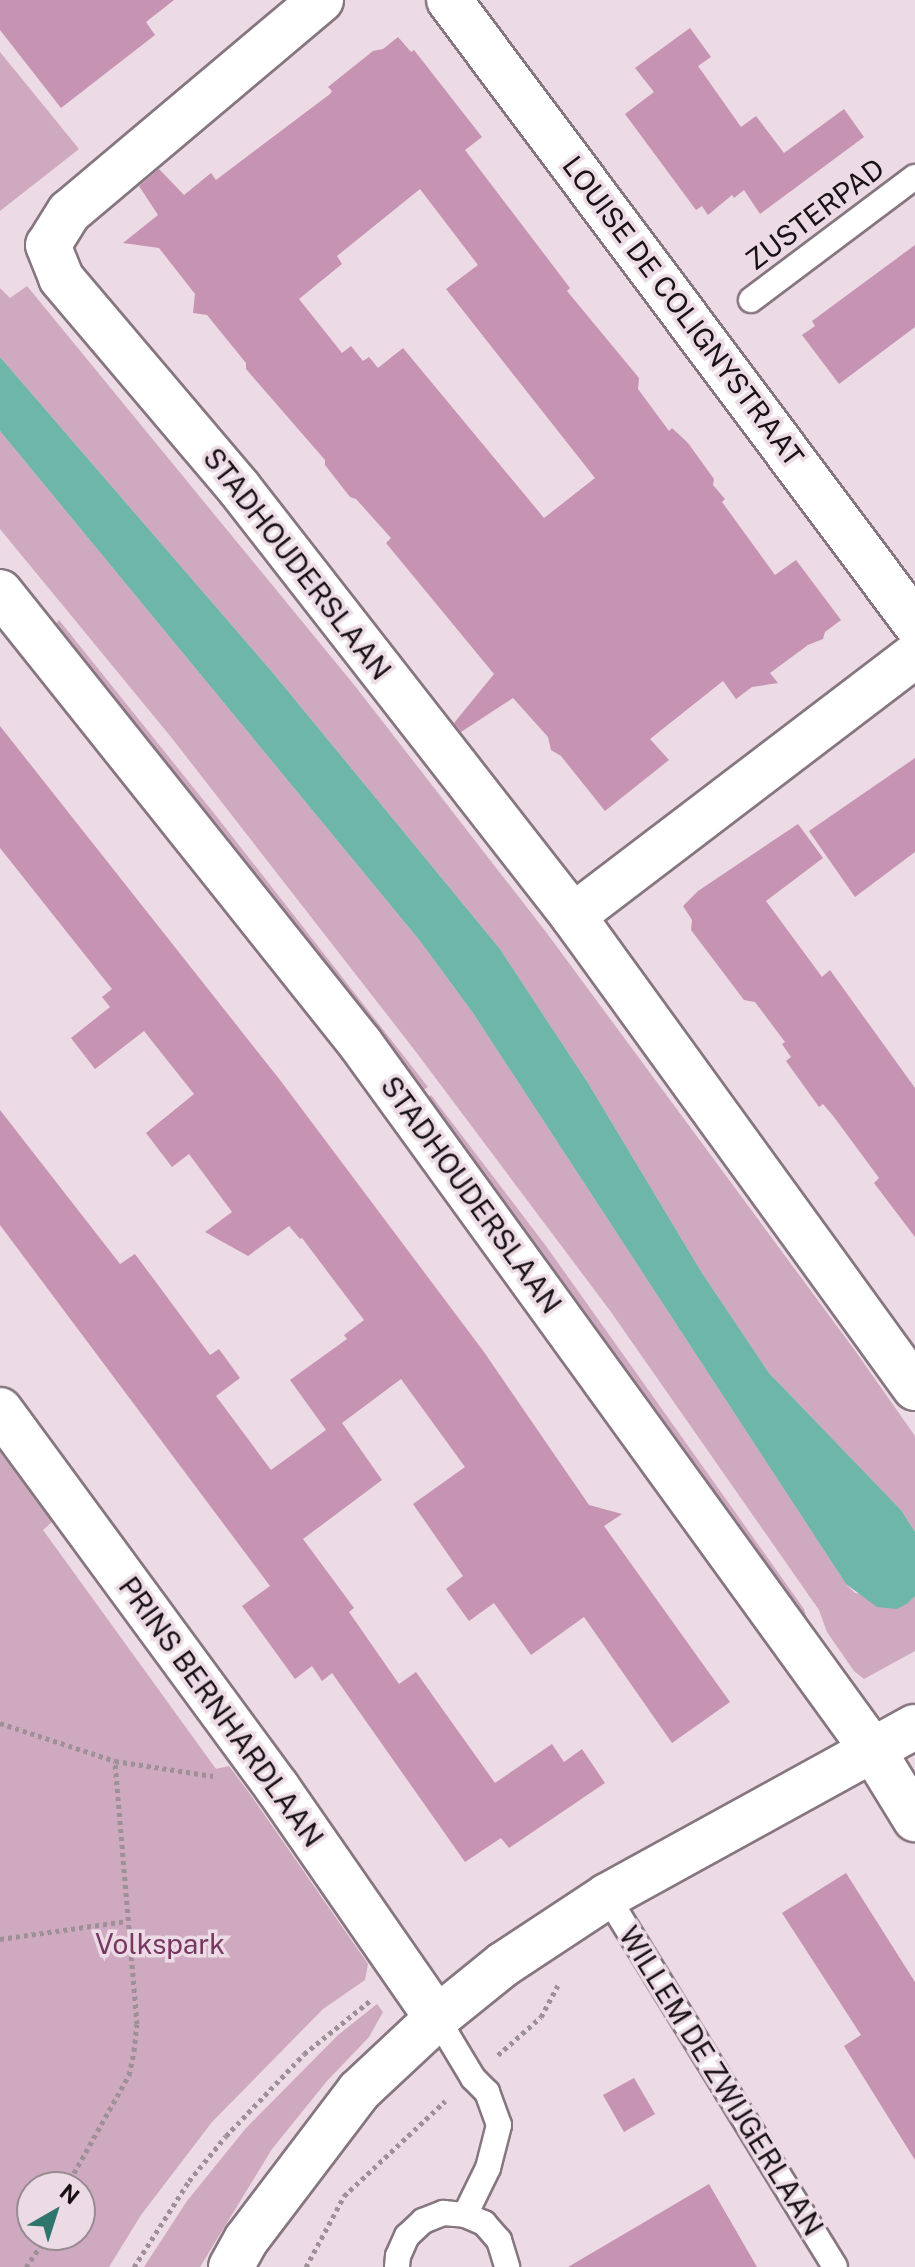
<!DOCTYPE html>
<html>
<head>
<meta charset="utf-8">
<style>
  body { margin:0 }
  #map { position:relative; width:915px; height:2267px; overflow:hidden; background:#ecdae4; font-family:"Public Sans",sans-serif }
  div>[style] { position:absolute }
  .green>* { inset:0; background:#cea9bf }
  .water>* { inset:0; background:#6eb5aa }
  .building>* { inset:0; background:#c793b2 }
  .path>* { height:5px; margin-top:-2.5px; transform-origin:0; background:repeating-linear-gradient(90deg,#9d9097 0 4px,transparent 0 8px) }
  .roads { filter:drop-shadow(2px 0 #86767f) drop-shadow(-2px 0 #86767f) drop-shadow(0 2px #86767f) drop-shadow(0 -2px #86767f) }
  .service>* { height:24px; margin:-12px; padding:0 12px; transform-origin:12px; border-radius:12px; background:#fff }
  .minor>* { height:44px; margin:-22px; padding:0 22px; transform-origin:22px; border-radius:22px; background:#fff }
  .tertiary>* { height:44px; margin:-22px; padding:0 22px; transform-origin:22px; border-radius:22px; background:#fff }
  span { translate:-50% -50%; white-space:nowrap; text-align:center; line-height:1.15; -webkit-text-stroke:7px #ecdae4; paint-order:stroke }
  .street-label { font-size:28px; color:#181215 }
  .park-label { font-size:28px; color:#773761 }
  .north { position:absolute; left:16px; top:2171px; width:80px; height:80px; box-sizing:border-box; background:#ecdae4; border:2px solid #978a91; border-radius:50%; rotate:39deg; font-size:22px; font-weight:700; line-height:32px; text-align:center; color:#181215 }
  .north::after { content:''; display:block; margin:auto; width:28px; height:36px; background:#2e756b; clip-path:polygon(50% 0,100% 100%,50% 72%,0 100%) }
</style>
</head>
<body>
<div id="map">
  <div class="green">
    <div style="clip-path:polygon(0 52px,79px 149px,0 211px)"></div>
    <div style="clip-path:polygon(27px 286px,355px 686px,546px 932px,856px 1352px,915px 1436px,915px 1532px,901px 1510px,769px 1373px,702px 1273px,588px 1083px,500px 949px,273px 673px,0 357px,0 288px,10px 298px)"></div>
    <div style="clip-path:polygon(0 431px,420px 941px,473px 1013px,846px 1584px,855px 1593px,908px 1603px,915px 1596px,915px 1651px,864px 1679px,854px 1671px,827px 1632px,819px 1610px,611px 1312px,413px 1048px,171px 737px,0 529px)"></div>
    <div style="clip-path:polygon(59px 620px,217px 817px,428px 1087px,418px 1094px,53px 627px)"></div>
    <div style="clip-path:polygon(431px 1095px,546px 1246px,804px 1609px,813px 1641px,423px 1102px)"></div>
    <div style="clip-path:polygon(evenodd,0 1452px,52px 1522px,43px 1530px,216px 1769px,229px 1766px,250px 1794px,368px 1964px,365px 1980px,323px 2009px,212px 2122px,141px 2215px,109px 2267px,0 2267px,0 1452px,32px 2187px,80px 2187px,80px 2235px,32px 2235px,32px 2187px)"></div>
    <div style="clip-path:polygon(377px 2004px,383px 2012px,369px 2037px,327px 2081px,272px 2149px,200px 2267px,144px 2267px,187px 2201px,246px 2128px,338px 2035px)"></div>
  </div>
  <div class="water">
    <div style="clip-path:polygon(0 357px,273px 673px,500px 949px,588px 1083px,702px 1273px,769px 1373px,901px 1510px,915px 1532px,915px 1596px,908px 1603px,897px 1609px,877px 1607px,846px 1584px,473px 1013px,420px 941px,0 431px)"></div>
  </div>
  <div class="building">
    <div style="clip-path:polygon(0 0,174px 0,146px 22px,155px 35px,61px 108px,0 30px)"></div>
    <div style="clip-path:polygon(690px 28px,711px 57px,698px 66px,741px 127px,756px 116px,784px 153px,844px 109px,864px 137px,760px 214px,744px 190px,734px 198px,732px 195px,708px 215px,702px 206px,696px 210px,625px 114px,654px 92px,635px 68px)"></div>
    <div style="clip-path:polygon(evenodd,398px 37px,411px 52px,414px 50px,482px 137px,465px 150px,570px 288px,567px 291px,639px 378px,638px 389px,669px 431px,672px 428px,688px 443px,714px 479px,713px 485px,725px 499px,722px 502px,775px 575px,796px 560px,841px 620px,825px 632px,823px 639px,808px 645px,770px 673px,778px 683px,752px 687px,736px 699px,723px 681px,650px 739px,669px 760px,605px 811px,561px 756px,551px 750px,548px 737px,513px 698px,461px 732px,454px 723px,494px 674px,386px 543px,391px 538px,356px 499px,350px 497px,325px 465px,325px 460px,246px 369px,246px 363px,207px 315px,193px 313px,195px 294px,159px 248px,123px 243px,158px 215px,139px 186px,159px 169px,184px 195px,211px 173px,216px 180px,330px 94px,332px 91px,328px 87px,373px 51px,383px 49px,398px 37px,420px 189px,478px 265px,446px 289px,595px 478px,544px 518px,403px 348px,378px 368px,369px 357px,363px 361px,351px 346px,342px 353px,299px 299px,342px 264px,337px 256px,420px 189px)"></div>
    <div style="clip-path:polygon(915px 245px,915px 327px,839px 384px,802px 335px,815px 326px,812px 321px)"></div>
    <div style="clip-path:polygon(0 726px,280px 1080px,484px 1352px,589px 1505px,622px 1514px,604px 1526px,730px 1702px,672px 1743px,584px 1617px,531px 1655px,494px 1603px,469px 1621px,446px 1589px,463px 1576px,413px 1504px,465px 1467px,401px 1379px,342px 1423px,382px 1480px,303px 1539px,354px 1608px,349px 1612px,399px 1684px,416px 1672px,495px 1783px,552px 1744px,564px 1762px,582px 1749px,605px 1783px,509px 1848px,501px 1838px,465px 1862px,332px 1673px,322px 1681px,312px 1666px,295px 1679px,242px 1606px,270px 1586px,0 1225px,0 1110px,120px 1264px,135px 1254px,210px 1355px,219px 1349px,240px 1378px,216px 1396px,271px 1470px,326px 1430px,290px 1380px,347px 1339px,344px 1335px,364px 1320px,302px 1238px,300px 1239px,289px 1226px,248px 1256px,205px 1232px,232px 1212px,189px 1154px,172px 1167px,146px 1133px,194px 1094px,144px 1031px,95px 1069px,71px 1038px,110px 1007px,102px 997px,112px 989px,0 848px)"></div>
    <div style="clip-path:polygon(915px 758px,915px 852px,855px 897px,809px 831px)"></div>
    <div style="clip-path:polygon(798px 824px,823px 858px,766px 901px,822px 977px,830px 970px,915px 1088px,915px 1237px,874px 1183px,879px 1178px,834px 1117px,823px 1104px,819px 1107px,786px 1061px,791px 1057px,782px 1044px,785px 1042px,755px 1002px,744px 1000px,691px 930px,692px 920px,683px 906px,698px 891px)"></div>
    <div style="clip-path:polygon(846px 1873px,915px 1982px,915px 2160px,844px 2046px,861px 2035px,782px 1913px)"></div>
    <div style="clip-path:polygon(634px 2078px,655px 2114px,624px 2132px,603px 2095px)"></div>
    <div style="clip-path:polygon(709px 2184px,757px 2267px,568px 2267px,631px 2230px)"></div>
  </div>
  <div class="path">
    <div style="left:0;top:1723px;width:121px;rotate:18.3deg"></div>
    <div style="left:115px;top:1761px;width:99px;rotate:8.7deg"></div>
    <div style="left:0;top:1939px;width:128px;rotate:-8.1deg"></div>
    <div style="left:498px;top:2055px;width:57px;rotate:-41.5deg"></div>
    <div style="left:541px;top:2017px;width:36px;rotate:-62deg"></div>
    <div style="left:66px;top:2187px;width:129px;rotate:-60.6deg"></div>
    <div style="left:129px;top:2075px;width:25px;rotate:-78deg"></div>
    <div style="left:134px;top:2051px;width:27px;rotate:-84deg"></div>
    <div style="left:137px;top:2024px;width:264px;rotate:-94.8deg"></div>
    <div style="left:26px;top:2267px;width:39px;rotate:-55deg"></div>
    <div style="left:134px;top:2267px;width:102px;rotate:-57.4deg"></div>
    <div style="left:189px;top:2181px;width:58px;rotate:-50.6deg"></div>
    <div style="left:226px;top:2136px;width:113px;rotate:-46.4deg"></div>
    <div style="left:304px;top:2054px;width:86px;rotate:-38.9deg"></div>
    <div style="left:306px;top:2267px;width:81px;rotate:-61.8deg"></div>
    <div style="left:344px;top:2196px;width:139px;rotate:-43.2deg"></div>
  </div>
  <div class="roads">
    <div class="service">
      <div style="left:751px;top:300px;width:205px;rotate:-36.9deg"></div>
      <div style="left:607px;top:1896px;width:435px;rotate:58.4deg"></div>
      <div style="left:437px;top:2018px;width:70px;rotate:59deg"></div>
      <div style="left:473px;top:2078px;width:20px;rotate:45deg"></div>
      <div style="left:487px;top:2092px;width:35px;rotate:70deg"></div>
      <div style="left:499px;top:2125px;width:44px;rotate:104.3deg"></div>
      <div style="left:488px;top:2168px;width:52px;rotate:116.1deg"></div>
      <div style="left:397px;top:2267px;width:11px;rotate:-85deg"></div>
      <div style="left:398px;top:2256px;width:22px;rotate:-66deg"></div>
      <div style="left:407px;top:2236px;width:22px;rotate:-43deg"></div>
      <div style="left:423px;top:2221px;width:22px;rotate:-22deg"></div>
      <div style="left:443px;top:2213px;width:22px;rotate:5deg"></div>
      <div style="left:465px;top:2215px;width:21px;rotate:23deg"></div>
      <div style="left:484px;top:2223px;width:23px;rotate:49deg"></div>
      <div style="left:499px;top:2240px;width:28px;rotate:73deg"></div>
    </div>
    <div class="minor">
      <div style="left:321px;top:0;width:329px;rotate:139.9deg"></div>
      <div style="left:69px;top:212px;width:39px;rotate:122deg"></div>
      <div style="left:48px;top:245px;width:35px;rotate:68deg"></div>
      <div style="left:61px;top:278px;width:275px;rotate:49.7deg"></div>
      <div style="left:239px;top:488px;width:543px;rotate:52.03deg"></div>
      <div style="left:573px;top:916px;width:583px;rotate:54.07deg"></div>
      <div style="left:449px;top:0;width:778px;rotate:53.2deg"></div>
      <div style="left:0;top:592px;width:577px;rotate:51.4deg"></div>
      <div style="left:360px;top:1043px;width:876px;rotate:54.06deg"></div>
      <div style="left:573px;top:916px;width:430px;rotate:-37.3deg"></div>
      <div style="left:0;top:1410px;width:468px;rotate:53.7deg"></div>
      <div style="left:277px;top:1787px;width:281px;rotate:55.3deg"></div>
    </div>
    <div class="tertiary">
      <div style="left:874px;top:1752px;width:79px;rotate:58.5deg"></div>
      <div style="left:231px;top:2267px;width:31px;rotate:-61deg"></div>
      <div style="left:246px;top:2240px;width:187px;rotate:-52.8deg"></div>
      <div style="left:359px;top:2091px;width:107px;rotate:-43.1deg"></div>
      <div style="left:437px;top:2018px;width:86px;rotate:-38.9deg"></div>
      <div style="left:504px;top:1964px;width:123px;rotate:-33.4deg"></div>
      <div style="left:607px;top:1896px;width:351px;rotate:-28.8deg"></div>
    </div>
  </div>
  <div class="street-label">
    <span style="left:815px;top:214px;rotate:-37deg">ZUSTERPAD</span>
    <span style="left:683px;top:311px;rotate:53deg">LOUISE DE COLIGNYSTRAAT</span>
    <span style="left:297px;top:564px;rotate:52deg">STADHOUDERSLAAN</span>
    <span style="left:471px;top:1195px;rotate:54deg">STADHOUDERSLAAN</span>
    <span style="left:221px;top:1712px;rotate:54deg">PRINS BERNHARDLAAN</span>
    <span style="left:721px;top:2081px;rotate:58deg">WILLEM DE ZWIJGERLAAN</span>
  </div>
  <div class="park-label">
    <span style="left:160px;top:1944px">Volkspark</span>
  </div>
  <div class="north">N</div>
</div>
</body>
</html>
